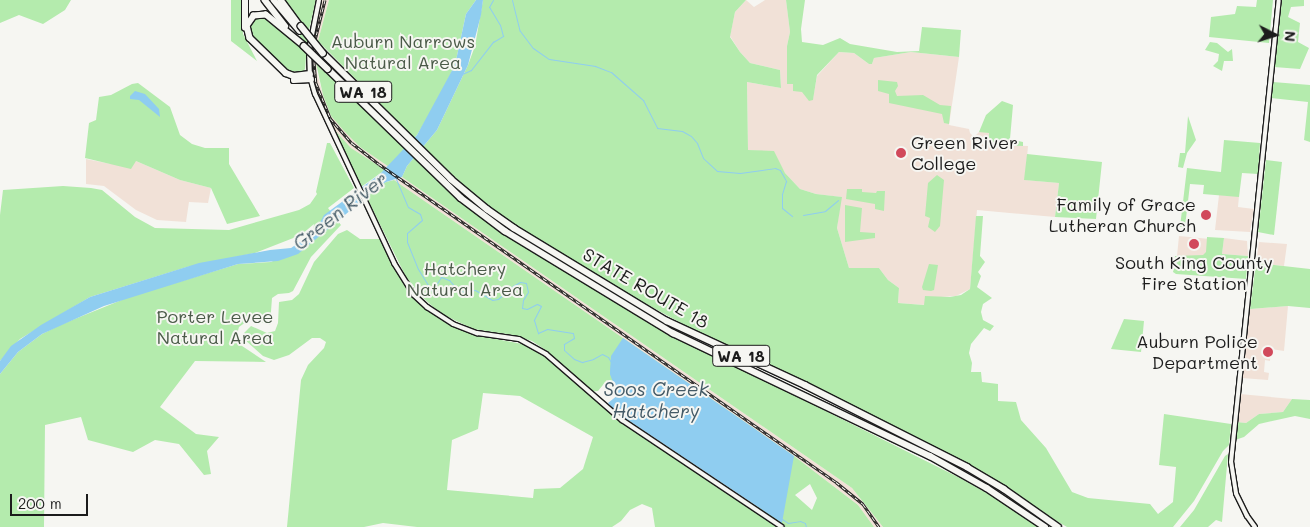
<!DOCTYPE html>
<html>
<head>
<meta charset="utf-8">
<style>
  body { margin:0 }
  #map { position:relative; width:1310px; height:527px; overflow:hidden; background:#f6f6f2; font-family:Mali,sans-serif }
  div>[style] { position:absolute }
  .built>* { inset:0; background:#f1e1d7 }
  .green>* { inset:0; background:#b4ebad }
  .water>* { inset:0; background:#8fcdf0 }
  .stream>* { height:1px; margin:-0.5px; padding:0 0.5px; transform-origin:0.5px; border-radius:0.5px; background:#8fcdf0 }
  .roads { filter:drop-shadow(1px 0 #1c1c1c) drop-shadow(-1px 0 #1c1c1c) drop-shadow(0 1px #1c1c1c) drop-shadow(0 -1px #1c1c1c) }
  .secondary>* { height:4px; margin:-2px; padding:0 2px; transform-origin:2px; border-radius:2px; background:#f6f6f2 }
  .highway>* { height:5.5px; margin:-2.75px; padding:0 2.75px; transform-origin:2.75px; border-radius:2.75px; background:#f6f6f2 }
  .rail>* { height:3px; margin-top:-1.5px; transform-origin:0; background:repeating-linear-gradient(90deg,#f6f6f2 0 4px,#1c1c1c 0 8px); box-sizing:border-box; border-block:1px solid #1c1c1c }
  .bridges { filter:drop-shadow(1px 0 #1c1c1c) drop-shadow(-1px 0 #1c1c1c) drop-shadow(0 1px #1c1c1c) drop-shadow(0 -1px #1c1c1c) }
  .highway-bridge>* { height:5.5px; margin:-2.75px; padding:0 2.75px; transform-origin:2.75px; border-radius:2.75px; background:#f6f6f2 }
  .dots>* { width:14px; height:14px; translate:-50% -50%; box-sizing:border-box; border:2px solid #f6f6f2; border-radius:50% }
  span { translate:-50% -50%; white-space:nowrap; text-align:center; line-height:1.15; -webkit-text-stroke:4px #f6f6f2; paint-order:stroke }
  .shield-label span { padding:1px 4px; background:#f6f6f2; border:1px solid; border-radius:4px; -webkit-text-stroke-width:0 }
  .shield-label { font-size:16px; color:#1c1c1c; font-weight:700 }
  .park-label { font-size:18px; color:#4a5a48 }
  .poi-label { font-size:18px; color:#1c1c1c }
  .left { translate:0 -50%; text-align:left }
  .right { translate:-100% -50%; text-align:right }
  .street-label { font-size:18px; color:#1c1c1c }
  .water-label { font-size:19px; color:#445a66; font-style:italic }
  .north { position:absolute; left:1250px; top:10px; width:50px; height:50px; -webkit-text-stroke:4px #f6f6f2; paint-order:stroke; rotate:95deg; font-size:14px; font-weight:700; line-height:20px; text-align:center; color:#1c1c1c }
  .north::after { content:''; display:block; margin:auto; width:18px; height:22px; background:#1c1c1c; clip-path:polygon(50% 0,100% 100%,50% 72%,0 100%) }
  .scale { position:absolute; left:10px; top:494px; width:78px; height:22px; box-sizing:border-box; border:2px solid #1c1c1c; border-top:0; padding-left:6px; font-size:15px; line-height:18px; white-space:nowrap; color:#1c1c1c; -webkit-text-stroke:4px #f6f6f2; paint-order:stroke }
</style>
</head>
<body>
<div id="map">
  <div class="built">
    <div style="clip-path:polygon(319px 0,329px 0,316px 50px,317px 73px,323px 95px,331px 116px,360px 147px,389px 167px,385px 170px,351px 148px,332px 127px,319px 107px,311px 79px,310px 36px)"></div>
    <div style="clip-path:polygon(746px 0,754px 7px,765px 0,786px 0,790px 32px,787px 46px,787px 84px,793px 84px,813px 99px,817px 76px,839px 52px,854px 53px,869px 64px,872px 64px,874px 58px,911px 52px,959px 57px,949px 125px,969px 129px,970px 133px,974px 137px,979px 132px,989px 132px,988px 145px,1028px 146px,1025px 180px,1059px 183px,1055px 217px,977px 210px,970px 289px,956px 296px,941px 297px,925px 305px,898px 303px,899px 288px,888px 280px,879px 268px,849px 268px,837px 228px,841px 197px,816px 194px,800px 189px,785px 173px,773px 152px,748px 150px,747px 82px,781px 88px,780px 70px,750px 63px,740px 52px,730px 36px,735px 12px)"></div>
    <div style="clip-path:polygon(86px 159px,111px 164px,136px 161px,180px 180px,211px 188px,208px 203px,189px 202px,186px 222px,157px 220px,136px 210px,104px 186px,86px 184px)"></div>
    <div style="clip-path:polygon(402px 177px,852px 488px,883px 527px,874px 527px,858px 505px,794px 456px,394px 180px)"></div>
    <div style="clip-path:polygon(1219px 195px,1239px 196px,1238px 207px,1254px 209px,1250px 232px,1215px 230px)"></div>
    <div style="clip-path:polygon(1179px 236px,1210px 239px,1208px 259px,1177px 256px)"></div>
    <div style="clip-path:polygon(1224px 238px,1247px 241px,1248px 256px,1222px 254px)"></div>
    <div style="clip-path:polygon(1259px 242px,1287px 244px,1284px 266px,1256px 263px)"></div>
    <div style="clip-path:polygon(1288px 306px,1284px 351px,1271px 349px,1270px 361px,1265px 360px,1264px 372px,1269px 373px,1268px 380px,1242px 378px,1250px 309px)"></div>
    <div style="clip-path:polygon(1240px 394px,1292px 399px,1283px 412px,1259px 414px,1246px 423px,1236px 422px)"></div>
  </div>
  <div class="green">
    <div style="clip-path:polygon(0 0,71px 0,65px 10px,43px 24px,19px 15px,0 23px)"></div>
    <div style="clip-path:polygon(231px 0,242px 0,243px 34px,257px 61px,231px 41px)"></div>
    <div style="clip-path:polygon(284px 0,316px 0,308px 34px,305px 69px,303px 72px,288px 71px,252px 37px,250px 29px,252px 21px,257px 17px,265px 17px,299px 45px,301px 23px)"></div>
    <div style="clip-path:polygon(329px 0,476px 0,466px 14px,455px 65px,438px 100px,417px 135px,389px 167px,360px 147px,345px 132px,331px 116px,323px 95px,316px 63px,395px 137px,404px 128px,318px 41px)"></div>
    <div style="clip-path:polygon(483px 0,746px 0,735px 12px,730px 37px,740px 52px,750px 63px,780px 70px,781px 88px,747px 82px,748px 150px,774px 151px,785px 173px,800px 189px,816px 194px,842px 197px,837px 228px,849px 268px,879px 268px,888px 280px,899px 288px,898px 303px,924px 305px,925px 296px,950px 297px,961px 295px,970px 289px,976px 216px,983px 216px,980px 256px,985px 262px,978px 272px,981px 276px,977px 287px,992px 298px,983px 304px,981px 312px,983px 320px,994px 326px,990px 331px,984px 328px,971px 344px,969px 353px,972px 363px,971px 372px,981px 372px,982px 382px,998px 384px,998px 401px,1016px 402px,1021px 420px,1046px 448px,1072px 492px,1088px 498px,1150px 504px,1158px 514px,1173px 502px,1176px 467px,1159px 465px,1164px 414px,1231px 424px,1229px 445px,1223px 451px,1194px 501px,1173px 527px,1067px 527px,887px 423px,723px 346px,628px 294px,510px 222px,473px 194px,438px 161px,427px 169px,452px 193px,491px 225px,645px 321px,960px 478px,999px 500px,1040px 527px,883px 527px,852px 488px,402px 177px,407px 166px,437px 130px,468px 65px,475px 46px)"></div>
    <div style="clip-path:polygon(786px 0,805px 0,801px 29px,802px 42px,823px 45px,840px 38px,850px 44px,897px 52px,919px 51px,922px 27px,961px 30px,959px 57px,911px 52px,874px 58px,872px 64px,869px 64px,854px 53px,839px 52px,817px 75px,813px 100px,809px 101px,802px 92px,793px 91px,793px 84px,787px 84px,787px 46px,790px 32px)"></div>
    <div style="clip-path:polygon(1257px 0,1273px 0,1269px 43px,1209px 37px,1211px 17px,1235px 14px,1237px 6px,1256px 7px)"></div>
    <div style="clip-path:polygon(1282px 0,1304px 0,1304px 6px,1291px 7px,1288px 17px,1300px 23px,1298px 42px,1309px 48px,1300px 69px,1274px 67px)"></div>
    <div style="clip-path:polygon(1210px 42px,1217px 43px,1228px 52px,1232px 49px,1233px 61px,1224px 61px,1222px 71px,1213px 66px,1218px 61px,1219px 54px,1205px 50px)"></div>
    <div style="clip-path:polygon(878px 80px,897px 82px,898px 86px,895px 91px,897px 96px,923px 95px,940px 105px,951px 106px,949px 124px,944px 123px,942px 114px,889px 103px,889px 94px,878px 91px)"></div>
    <div style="clip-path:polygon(1273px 82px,1310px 85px,1310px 142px,1304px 140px,1308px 102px,1271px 98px)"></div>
    <div style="clip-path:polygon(138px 83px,170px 107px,180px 135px,192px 144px,205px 148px,229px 148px,229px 164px,260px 216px,227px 224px,211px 188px,180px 180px,136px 161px,131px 169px,85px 158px,89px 123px,96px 120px,99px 97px,111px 95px,132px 84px)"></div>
    <div style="clip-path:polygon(1002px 101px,1013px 105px,1010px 139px,1023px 142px,1023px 146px,988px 145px,989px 133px,979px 132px,986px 115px)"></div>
    <div style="clip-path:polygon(1188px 116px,1196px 140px,1187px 153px,1183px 168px,1178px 167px,1180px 153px,1185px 153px)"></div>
    <div style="clip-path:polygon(332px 127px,351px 148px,385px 170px,361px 187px)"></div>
    <div style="clip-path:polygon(1224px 140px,1260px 143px,1258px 174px,1242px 173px,1239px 197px,1203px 194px,1204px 185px,1190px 184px,1185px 227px,1180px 227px,1187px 168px,1221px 172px)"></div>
    <div style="clip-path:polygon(327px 143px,330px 143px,354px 188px,328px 208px,341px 225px,311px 257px,293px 291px,289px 293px,278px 294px,272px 298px,270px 325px,250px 319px,239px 327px,236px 338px,239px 344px,266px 362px,195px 361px,160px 407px,196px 434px,219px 437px,207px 451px,211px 474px,204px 475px,179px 444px,155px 440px,133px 452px,88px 440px,81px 417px,45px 425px,44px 527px,0 527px,0 374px,18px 352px,42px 334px,60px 325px,129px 297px,238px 264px,271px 262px,312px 242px,314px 224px,301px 235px,255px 253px,187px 267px,90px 297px,20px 339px,0 361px,0 215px,3px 190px,63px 186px,91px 188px,102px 190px,135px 217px,155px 228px,229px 230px,299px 210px,310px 204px,317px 194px,316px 192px)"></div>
    <div style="clip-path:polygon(1027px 154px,1102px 162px,1096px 219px,1055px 217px,1059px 183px,1024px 180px)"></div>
    <div style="clip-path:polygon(1266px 160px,1282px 162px,1274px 235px,1258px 232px)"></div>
    <div style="clip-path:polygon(937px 175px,944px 180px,940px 226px,935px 232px,928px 227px,930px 218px,925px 216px,928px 183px)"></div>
    <div style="clip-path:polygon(evenodd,394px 180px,794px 456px,858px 505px,874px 527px,785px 527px,758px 507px,769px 486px,628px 404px,614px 391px,607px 380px,598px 391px,587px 392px,544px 349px,532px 341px,513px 335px,473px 329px,440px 313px,422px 297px,406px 277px,366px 196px,386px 182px,394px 180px,810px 484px,817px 498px,812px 510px,795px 495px,810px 484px)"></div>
    <div style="clip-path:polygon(847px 189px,862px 189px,862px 192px,876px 193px,877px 191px,885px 191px,884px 211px,875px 209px,875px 204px,846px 199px)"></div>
    <div style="clip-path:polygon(845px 205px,862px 208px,860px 232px,875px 233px,875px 238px,845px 242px)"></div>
    <div style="clip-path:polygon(evenodd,347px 230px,360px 239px,380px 239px,403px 283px,413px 296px,441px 320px,476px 335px,527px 345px,545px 355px,620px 422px,779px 527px,655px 527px,652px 508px,642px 504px,630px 510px,621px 521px,612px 527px,417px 527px,383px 523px,364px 527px,287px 527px,301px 380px,308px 365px,324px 348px,326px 342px,320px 338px,312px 338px,289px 355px,274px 360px,263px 356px,245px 340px,244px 333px,251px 326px,267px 333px,275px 331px,278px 323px,279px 302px,292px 300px,299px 294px,314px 262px,338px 234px,347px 230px,483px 393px,520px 396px,593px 437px,583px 469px,560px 488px,534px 489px,533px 498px,447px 490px,452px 440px,478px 429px,483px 393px)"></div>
    <div style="clip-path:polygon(1207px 237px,1224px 238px,1222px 254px,1248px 256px,1246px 279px,1176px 274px,1173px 272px,1175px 256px,1203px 255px,1206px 252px)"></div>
    <div style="clip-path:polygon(1256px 263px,1310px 269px,1310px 308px,1288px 306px,1250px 309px)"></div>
    <div style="clip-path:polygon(929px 264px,938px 265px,934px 290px,931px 291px,923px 290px,922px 287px)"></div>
    <div style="clip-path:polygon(1124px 319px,1144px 321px,1141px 352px,1111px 349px)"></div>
    <div style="clip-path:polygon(1292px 399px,1310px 400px,1310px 419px,1295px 416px,1259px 424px,1244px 437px,1235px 440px,1236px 422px,1246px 423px,1259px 414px,1283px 412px)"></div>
    <div style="clip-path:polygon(1228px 454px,1222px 522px,1216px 520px,1208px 527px,1180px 527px,1194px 510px,1225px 456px)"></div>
  </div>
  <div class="water">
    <div style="clip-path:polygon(476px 0,483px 0,481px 15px,468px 65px,437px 130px,407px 166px,402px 177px,386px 182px,376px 189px,298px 254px,278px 261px,238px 264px,104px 306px,42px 334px,18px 352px,0 374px,0 361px,11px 346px,41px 325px,90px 297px,199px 263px,270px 250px,291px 248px,306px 238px,316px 230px,324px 215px,380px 174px,417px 135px,455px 65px,466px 14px)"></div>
    <div style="clip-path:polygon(135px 91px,145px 94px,159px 109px,160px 117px,139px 100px,130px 99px,130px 96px)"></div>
    <div style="clip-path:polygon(623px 338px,794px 456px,782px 523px,616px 412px,608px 403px,618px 395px,610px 374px,611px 356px)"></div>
  </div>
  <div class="stream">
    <div style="left:512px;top:0;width:32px;rotate:76deg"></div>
    <div style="left:520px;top:31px;width:21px;rotate:53deg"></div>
    <div style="left:533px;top:48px;width:19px;rotate:35deg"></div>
    <div style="left:549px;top:59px;width:47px;rotate:8.7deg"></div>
    <div style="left:595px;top:66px;width:17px;rotate:21deg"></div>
    <div style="left:611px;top:72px;width:43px;rotate:41.2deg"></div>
    <div style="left:643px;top:100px;width:31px;rotate:63deg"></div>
    <div style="left:657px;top:128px;width:25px;rotate:7deg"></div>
    <div style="left:682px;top:131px;width:10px;rotate:29deg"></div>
    <div style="left:691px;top:136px;width:9px;rotate:49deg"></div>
    <div style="left:697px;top:143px;width:16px;rotate:68deg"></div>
    <div style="left:703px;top:158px;width:19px;rotate:43deg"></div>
    <div style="left:717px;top:171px;width:23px;rotate:5deg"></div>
    <div style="left:740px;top:173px;width:35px;rotate:-8deg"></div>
    <div style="left:775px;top:168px;width:5px;rotate:22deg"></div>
    <div style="left:780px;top:170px;width:13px;rotate:61deg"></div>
    <div style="left:786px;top:181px;width:14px;rotate:107deg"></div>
    <div style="left:782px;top:194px;width:14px;rotate:90deg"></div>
    <div style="left:782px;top:208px;width:13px;rotate:39deg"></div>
    <div style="left:462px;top:74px;width:10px;rotate:-24deg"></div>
    <div style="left:471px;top:70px;width:36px;rotate:-52deg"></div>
    <div style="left:493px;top:42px;width:12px;rotate:-31deg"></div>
    <div style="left:503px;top:36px;width:11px;rotate:-105deg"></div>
    <div style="left:500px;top:25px;width:21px;rotate:-121deg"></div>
    <div style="left:489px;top:7px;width:8px;rotate:-60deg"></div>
    <div style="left:396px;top:179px;width:30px;rotate:67deg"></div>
    <div style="left:408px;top:207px;width:14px;rotate:30deg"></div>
    <div style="left:420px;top:214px;width:6px;rotate:72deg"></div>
    <div style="left:422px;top:220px;width:20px;rotate:139deg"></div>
    <div style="left:407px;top:233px;width:9px;rotate:90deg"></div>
    <div style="left:407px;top:242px;width:29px;rotate:68deg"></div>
    <div style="left:418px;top:269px;width:26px;rotate:58deg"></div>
    <div style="left:432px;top:291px;width:17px;rotate:-57deg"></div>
    <div style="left:441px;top:277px;width:9px;rotate:21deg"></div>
    <div style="left:449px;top:280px;width:13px;rotate:48deg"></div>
    <div style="left:458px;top:290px;width:7px;rotate:16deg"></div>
    <div style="left:465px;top:292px;width:10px;rotate:-11deg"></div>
    <div style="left:475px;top:290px;width:20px;rotate:30deg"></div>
    <div style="left:492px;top:300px;width:6px;rotate:-9deg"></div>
    <div style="left:498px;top:299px;width:20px;rotate:-41deg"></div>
    <div style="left:513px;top:286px;width:8px;rotate:-30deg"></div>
    <div style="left:520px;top:282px;width:6px;rotate:9deg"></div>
    <div style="left:526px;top:283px;width:9px;rotate:77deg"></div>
    <div style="left:528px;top:292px;width:9px;rotate:122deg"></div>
    <div style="left:523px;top:300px;width:8px;rotate:97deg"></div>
    <div style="left:522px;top:308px;width:5px;rotate:11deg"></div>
    <div style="left:527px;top:309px;width:11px;rotate:-27deg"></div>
    <div style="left:537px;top:304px;width:4px;rotate:27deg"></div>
    <div style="left:541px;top:306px;width:16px;rotate:117deg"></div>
    <div style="left:534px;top:320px;width:14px;rotate:73deg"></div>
    <div style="left:538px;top:333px;width:10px;rotate:-24deg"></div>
    <div style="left:547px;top:329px;width:26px;rotate:9deg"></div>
    <div style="left:573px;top:333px;width:5px;rotate:79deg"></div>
    <div style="left:574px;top:338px;width:12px;rotate:149deg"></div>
    <div style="left:564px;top:344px;width:6px;rotate:90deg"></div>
    <div style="left:564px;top:350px;width:13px;rotate:42deg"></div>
    <div style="left:574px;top:359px;width:9px;rotate:21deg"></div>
    <div style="left:582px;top:362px;width:11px;rotate:-15deg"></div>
    <div style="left:593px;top:359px;width:10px;rotate:-29deg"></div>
    <div style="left:602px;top:354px;width:7px;rotate:27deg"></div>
    <div style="left:608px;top:357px;width:6px;rotate:59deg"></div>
    <div style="left:611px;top:362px;width:11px;rotate:95deg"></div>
    <div style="left:610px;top:373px;width:17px;rotate:69deg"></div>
    <div style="left:803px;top:215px;width:22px;rotate:-10deg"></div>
    <div style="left:825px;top:211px;width:17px;rotate:-40deg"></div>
    <div style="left:782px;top:519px;width:7px;rotate:34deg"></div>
    <div style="left:788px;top:523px;width:12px;rotate:-9deg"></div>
    <div style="left:800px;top:521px;width:5px;rotate:22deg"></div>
    <div style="left:805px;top:523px;width:4px;rotate:76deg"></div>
  </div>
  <div class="roads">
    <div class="secondary">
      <div style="left:319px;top:0;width:51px;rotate:101.3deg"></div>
      <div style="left:309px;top:50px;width:27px;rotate:88deg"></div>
      <div style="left:310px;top:77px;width:18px;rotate:74deg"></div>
      <div style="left:315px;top:94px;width:187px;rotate:64.9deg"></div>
      <div style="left:394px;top:263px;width:38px;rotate:58deg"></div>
      <div style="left:414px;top:295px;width:18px;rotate:43deg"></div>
      <div style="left:427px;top:307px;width:31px;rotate:33deg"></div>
      <div style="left:453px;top:324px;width:26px;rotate:21deg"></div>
      <div style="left:477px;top:333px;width:42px;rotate:8.1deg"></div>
      <div style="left:519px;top:339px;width:31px;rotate:29deg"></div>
      <div style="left:546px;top:354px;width:101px;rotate:41deg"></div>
      <div style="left:622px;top:420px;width:192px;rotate:33.8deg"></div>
      <div style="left:1255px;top:527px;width:14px;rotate:-126deg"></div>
      <div style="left:1247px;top:516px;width:25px;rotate:-116deg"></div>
      <div style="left:1236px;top:493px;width:31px;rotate:-99deg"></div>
      <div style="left:1231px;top:462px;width:464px;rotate:-84.1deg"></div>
    </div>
    <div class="highway">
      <div style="left:265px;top:0;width:33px;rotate:52deg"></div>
      <div style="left:274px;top:0;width:40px;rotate:50deg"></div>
      <div style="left:281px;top:0;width:31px;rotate:54deg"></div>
      <div style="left:245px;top:28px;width:28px;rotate:-90deg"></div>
      <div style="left:304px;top:46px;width:49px;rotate:-140.8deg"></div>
      <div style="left:266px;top:15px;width:12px;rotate:175deg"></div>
      <div style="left:254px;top:16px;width:12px;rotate:125deg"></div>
      <div style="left:247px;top:26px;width:12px;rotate:76deg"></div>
      <div style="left:250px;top:38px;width:50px;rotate:44.2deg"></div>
      <div style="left:286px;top:73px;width:9px;rotate:21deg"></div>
      <div style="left:294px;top:76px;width:16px;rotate:-7deg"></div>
      <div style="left:323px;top:53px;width:180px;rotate:44.5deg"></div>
      <div style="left:451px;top:179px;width:47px;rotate:39.8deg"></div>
      <div style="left:487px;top:209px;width:33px;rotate:35deg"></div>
      <div style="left:514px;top:228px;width:179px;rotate:31.3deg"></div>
      <div style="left:667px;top:321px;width:152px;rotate:24.9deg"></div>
      <div style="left:805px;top:385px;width:182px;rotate:26.8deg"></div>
      <div style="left:967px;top:467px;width:43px;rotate:30.7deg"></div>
      <div style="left:1004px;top:489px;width:66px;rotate:35.1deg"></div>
      <div style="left:328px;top:69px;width:185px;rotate:44.1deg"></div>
      <div style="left:461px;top:198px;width:55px;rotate:36.9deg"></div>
      <div style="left:505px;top:231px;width:197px;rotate:31.3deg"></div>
      <div style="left:673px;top:333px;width:285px;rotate:25.6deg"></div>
      <div style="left:930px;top:456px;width:65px;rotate:29.3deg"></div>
      <div style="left:987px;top:488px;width:70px;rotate:33.9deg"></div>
      <div style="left:294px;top:80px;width:17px;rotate:-3deg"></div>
    </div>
  </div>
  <div class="rail">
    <div style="left:325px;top:0;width:41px;rotate:104deg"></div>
    <div style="left:315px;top:40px;width:22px;rotate:93deg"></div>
    <div style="left:314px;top:62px;width:21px;rotate:85deg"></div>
    <div style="left:316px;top:83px;width:38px;rotate:68deg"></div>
    <div style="left:330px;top:118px;width:33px;rotate:49deg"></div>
    <div style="left:352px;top:143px;width:34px;rotate:38deg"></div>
    <div style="left:379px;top:164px;width:557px;rotate:34.83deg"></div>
    <div style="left:836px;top:482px;width:35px;rotate:39deg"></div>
    <div style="left:863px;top:504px;width:28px;rotate:55deg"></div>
  </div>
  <div class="bridges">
    <div class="highway-bridge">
      <div style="left:301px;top:26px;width:35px;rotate:51deg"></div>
      <div style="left:304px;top:46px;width:33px;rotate:44deg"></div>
    </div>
  </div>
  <div class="dots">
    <div style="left:901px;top:153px;background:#d1495b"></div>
    <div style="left:1206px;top:215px;background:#d1495b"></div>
    <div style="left:1194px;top:244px;background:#d1495b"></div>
    <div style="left:1268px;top:352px;background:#d1495b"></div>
  </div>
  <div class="shield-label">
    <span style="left:363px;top:92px">WA 18</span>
    <span style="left:741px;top:356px">WA 18</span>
  </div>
  <div class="park-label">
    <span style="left:403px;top:52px">Auburn Narrows<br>Natural Area</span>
    <span style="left:465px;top:279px">Hatchery<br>Natural Area</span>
    <span style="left:215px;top:327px">Porter Levee<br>Natural Area</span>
  </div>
  <div class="poi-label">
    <span class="left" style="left:911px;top:153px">Green River<br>College</span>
    <span class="right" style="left:1196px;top:215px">Family of Grace<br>Lutheran Church</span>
    <span style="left:1194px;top:273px">South King County<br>Fire Station</span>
    <span class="right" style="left:1258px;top:352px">Auburn Police<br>Department</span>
  </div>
  <div class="street-label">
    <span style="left:646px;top:288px;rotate:30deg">STATE ROUTE 18</span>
  </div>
  <div class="water-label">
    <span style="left:340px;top:211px;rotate:-38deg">Green River</span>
    <span style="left:656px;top:400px">Soos Creek<br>Hatchery</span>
  </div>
  <div class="north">N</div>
  <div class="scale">200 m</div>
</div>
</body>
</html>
